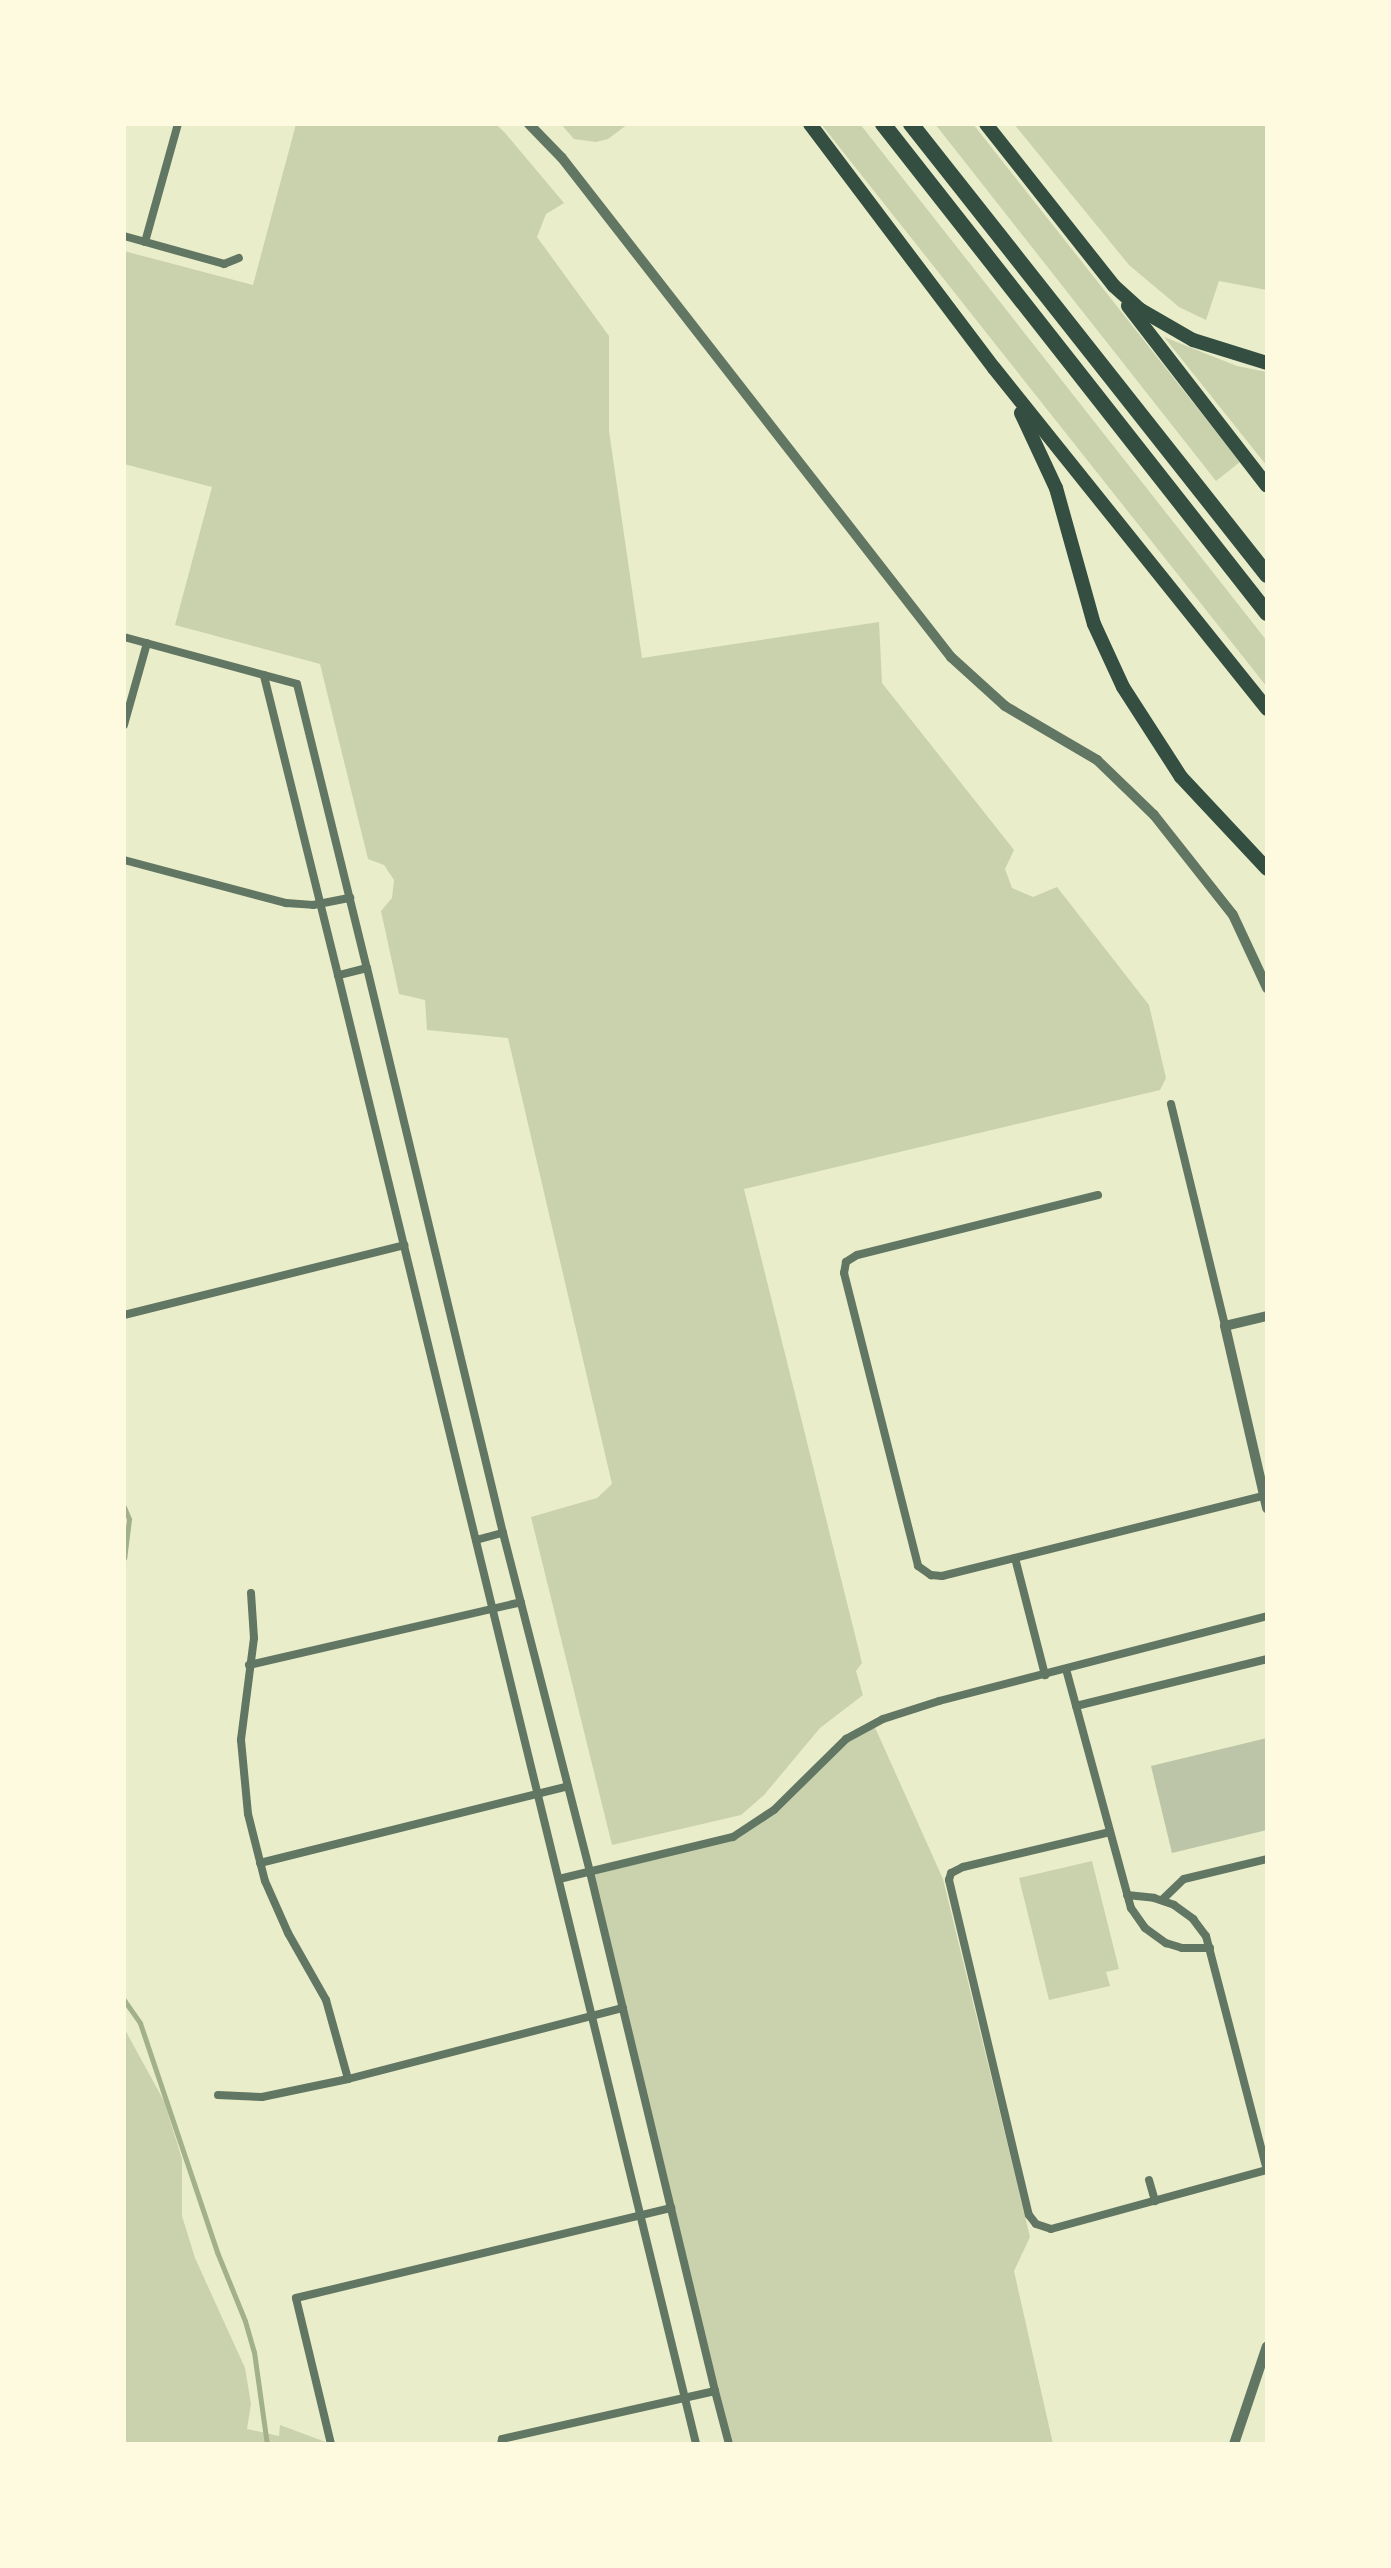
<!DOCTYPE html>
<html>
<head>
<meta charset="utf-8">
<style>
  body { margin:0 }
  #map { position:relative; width:1391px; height:2568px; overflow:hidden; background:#e9edc9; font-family:Poppins,sans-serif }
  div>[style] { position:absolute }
  .green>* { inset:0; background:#cad2ad }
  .stream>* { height:5px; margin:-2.5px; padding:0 2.5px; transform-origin:2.5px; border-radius:2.5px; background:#a3b18a }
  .building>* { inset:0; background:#bcc5a7 }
  .minor>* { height:8px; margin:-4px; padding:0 4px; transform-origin:4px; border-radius:4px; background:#617663 }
  .tertiary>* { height:10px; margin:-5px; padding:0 5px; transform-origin:5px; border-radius:5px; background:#617663 }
  .trunk>* { height:14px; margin:-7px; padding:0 7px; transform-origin:7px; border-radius:7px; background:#344e41 }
  .motorway>* { height:16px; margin:-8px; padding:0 8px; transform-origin:8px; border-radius:8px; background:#344e41 }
  span { translate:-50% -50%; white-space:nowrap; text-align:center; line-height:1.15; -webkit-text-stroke:8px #fefae0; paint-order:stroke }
  .frame { position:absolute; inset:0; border:126px solid #fefae0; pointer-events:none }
</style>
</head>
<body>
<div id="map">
  <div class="green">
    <div style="clip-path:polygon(296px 124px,496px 124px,505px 133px,564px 203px,546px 214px,537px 237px,609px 336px,609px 431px,642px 658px,879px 622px,882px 683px,1014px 850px,1005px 869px,1012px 888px,1033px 897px,1057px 887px,1149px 1005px,1166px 1078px,1160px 1090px,744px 1189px,862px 1663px,856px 1671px,863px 1695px,820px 1728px,764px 1795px,741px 1815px,612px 1845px,531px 1517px,597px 1498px,612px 1484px,508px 1038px,427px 1030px,425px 1000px,399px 994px,381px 911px,392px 898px,394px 880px,384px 865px,368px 859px,320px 664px,175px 625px,212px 487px,124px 464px,124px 251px,253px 285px)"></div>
    <div style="clip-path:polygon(561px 124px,628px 124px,608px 139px,596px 142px,574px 139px)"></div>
    <div style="clip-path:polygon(821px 124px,860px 124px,1267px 641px,1267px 687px)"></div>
    <div style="clip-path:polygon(935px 124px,973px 124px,1240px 462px,1216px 481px)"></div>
    <div style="clip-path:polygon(1014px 124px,1267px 124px,1267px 290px,1219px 281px,1206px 320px,1179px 307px,1129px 265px)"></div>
    <div style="clip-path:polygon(1164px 337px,1237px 366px,1267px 372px,1267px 466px)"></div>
    <div style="clip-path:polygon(873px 1723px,943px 1879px,1030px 2237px,1014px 2271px,1053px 2444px,728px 2444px,590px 1872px,734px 1837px,768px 1815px,820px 1763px)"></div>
    <div style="clip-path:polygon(1092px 1861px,1119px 1969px,1106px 1972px,1110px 1986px,1049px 2000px,1019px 1878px)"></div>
    <div style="clip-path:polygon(124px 2028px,164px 2101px,182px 2159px,182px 2216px,195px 2258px,245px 2368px,251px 2404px,247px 2429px,279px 2436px,280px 2425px,331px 2444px,124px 2444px)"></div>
  </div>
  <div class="stream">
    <div style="left:124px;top:1507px;width:13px;rotate:67deg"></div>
    <div style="left:129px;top:1519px;width:39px;rotate:97deg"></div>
    <div style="left:124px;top:2000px;width:28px;rotate:55deg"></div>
    <div style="left:140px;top:2023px;width:242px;rotate:71.4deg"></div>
    <div style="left:217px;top:2252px;width:74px;rotate:67.9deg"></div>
    <div style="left:245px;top:2321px;width:32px;rotate:74deg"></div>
    <div style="left:254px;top:2352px;width:93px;rotate:82deg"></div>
  </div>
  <div class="building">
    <div style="clip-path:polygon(1267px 1738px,1267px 1830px,1172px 1853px,1151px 1766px)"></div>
  </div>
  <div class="minor">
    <div style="left:124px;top:236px;width:104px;rotate:15.6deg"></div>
    <div style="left:224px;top:264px;width:16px;rotate:-22deg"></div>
    <div style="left:145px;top:242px;width:123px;rotate:-74.4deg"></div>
    <div style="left:124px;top:637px;width:179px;rotate:15.2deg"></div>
    <div style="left:297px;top:684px;width:292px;rotate:76.2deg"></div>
    <div style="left:367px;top:968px;width:30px;rotate:166deg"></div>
    <div style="left:338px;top:975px;width:309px;rotate:-103.9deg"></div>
    <div style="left:124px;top:725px;width:85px;rotate:-74.3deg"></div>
    <div style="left:124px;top:860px;width:168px;rotate:14.9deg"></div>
    <div style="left:286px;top:903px;width:27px;rotate:4deg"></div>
    <div style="left:313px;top:905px;width:38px;rotate:-11deg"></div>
    <div style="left:367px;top:968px;width:581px;rotate:76.47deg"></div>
    <div style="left:338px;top:975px;width:1512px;rotate:76.3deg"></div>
    <div style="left:1171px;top:1104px;width:228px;rotate:76.3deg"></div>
    <div style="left:1098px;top:1195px;width:248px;rotate:166deg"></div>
    <div style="left:857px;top:1255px;width:13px;rotate:148deg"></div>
    <div style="left:846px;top:1262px;width:11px;rotate:100deg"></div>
    <div style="left:844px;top:1273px;width:302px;rotate:75.8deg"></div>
    <div style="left:918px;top:1566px;width:16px;rotate:35deg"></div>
    <div style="left:931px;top:1575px;width:11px;rotate:5deg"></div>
    <div style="left:942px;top:1576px;width:332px;rotate:-14deg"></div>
    <div style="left:124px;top:1315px;width:289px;rotate:-14deg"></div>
    <div style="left:476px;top:1540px;width:28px;rotate:-15deg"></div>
    <div style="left:503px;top:1533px;width:350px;rotate:75.6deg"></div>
    <div style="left:590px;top:1872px;width:534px;rotate:76.46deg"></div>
    <div style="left:715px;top:2391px;width:218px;rotate:167.3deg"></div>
    <div style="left:502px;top:2439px;width:5px;rotate:101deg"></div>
    <div style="left:1015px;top:1558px;width:121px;rotate:75.6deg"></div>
    <div style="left:251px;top:1593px;width:45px;rotate:86.2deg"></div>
    <div style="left:254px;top:1638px;width:103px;rotate:97.3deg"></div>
    <div style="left:241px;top:1740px;width:74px;rotate:84.6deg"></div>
    <div style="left:248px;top:1814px;width:69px;rotate:75.8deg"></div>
    <div style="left:265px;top:1881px;width:57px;rotate:66.1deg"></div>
    <div style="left:288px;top:1933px;width:77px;rotate:60.4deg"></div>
    <div style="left:326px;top:2000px;width:82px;rotate:74.4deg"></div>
    <div style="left:249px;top:1665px;width:279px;rotate:-13deg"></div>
    <div style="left:1066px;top:1669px;width:248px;rotate:74.8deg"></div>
    <div style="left:1131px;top:1908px;width:24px;rotate:55deg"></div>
    <div style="left:1145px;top:1928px;width:26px;rotate:36deg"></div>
    <div style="left:1166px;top:1943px;width:17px;rotate:17deg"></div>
    <div style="left:1182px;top:1948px;width:28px"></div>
    <div style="left:1076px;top:1706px;width:197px;rotate:-13.8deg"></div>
    <div style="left:1110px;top:1832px;width:151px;rotate:166.6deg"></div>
    <div style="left:963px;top:1867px;width:13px;rotate:153deg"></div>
    <div style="left:951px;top:1873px;width:7px;rotate:106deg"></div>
    <div style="left:949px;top:1880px;width:344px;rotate:76.6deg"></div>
    <div style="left:1029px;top:2215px;width:11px;rotate:52deg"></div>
    <div style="left:1036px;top:2224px;width:16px;rotate:18deg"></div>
    <div style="left:1051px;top:2229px;width:224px;rotate:-15.3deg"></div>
    <div style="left:260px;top:1863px;width:317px;rotate:-14deg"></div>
    <div style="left:559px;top:1879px;width:179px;rotate:-13.6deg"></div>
    <div style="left:733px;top:1837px;width:49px;rotate:-33.4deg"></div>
    <div style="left:774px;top:1810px;width:101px;rotate:-44.6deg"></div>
    <div style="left:846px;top:1739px;width:42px;rotate:-28.4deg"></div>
    <div style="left:883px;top:1719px;width:59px;rotate:-17.8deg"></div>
    <div style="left:939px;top:1701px;width:339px;rotate:-14.5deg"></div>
    <div style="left:1127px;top:1895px;width:27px;rotate:6deg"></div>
    <div style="left:1154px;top:1898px;width:21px;rotate:19deg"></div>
    <div style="left:1174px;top:1905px;width:24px;rotate:36deg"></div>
    <div style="left:1193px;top:1919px;width:21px;rotate:53deg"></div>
    <div style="left:1206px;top:1936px;width:242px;rotate:75.4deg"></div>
    <div style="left:1162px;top:1900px;width:30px;rotate:-44deg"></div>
    <div style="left:1184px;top:1879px;width:85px;rotate:-13.5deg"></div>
    <div style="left:218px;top:2095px;width:44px;rotate:2.6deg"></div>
    <div style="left:262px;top:2097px;width:88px;rotate:-11.8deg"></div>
    <div style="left:348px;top:2079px;width:284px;rotate:-14.5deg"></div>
    <div style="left:1149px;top:2180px;width:22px;rotate:74deg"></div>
    <div style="left:715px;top:2391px;width:55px;rotate:75.2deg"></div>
    <div style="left:331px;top:2444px;width:150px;rotate:-103.5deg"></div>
    <div style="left:296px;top:2298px;width:386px;rotate:-13.5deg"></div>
  </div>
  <div class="tertiary">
    <div style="left:529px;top:124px;width:47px;rotate:45.9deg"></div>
    <div style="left:562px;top:158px;width:633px;rotate:52.06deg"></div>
    <div style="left:951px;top:657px;width:73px;rotate:42.2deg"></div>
    <div style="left:1005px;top:706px;width:107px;rotate:30.4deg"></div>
    <div style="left:1097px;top:760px;width:79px;rotate:44deg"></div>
    <div style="left:1154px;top:815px;width:127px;rotate:51.7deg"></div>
    <div style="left:1233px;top:915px;width:81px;rotate:65deg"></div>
    <div style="left:1267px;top:1316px;width:43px;rotate:166.6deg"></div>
    <div style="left:1225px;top:1326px;width:187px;rotate:77deg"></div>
    <div style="left:1234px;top:2444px;width:103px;rotate:-71.4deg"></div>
  </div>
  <div class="trunk">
    <div style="left:810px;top:124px;width:306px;rotate:53deg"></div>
    <div style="left:994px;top:368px;width:437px;rotate:51.3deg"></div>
    <div style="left:986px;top:124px;width:206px;rotate:51.7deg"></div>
    <div style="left:1114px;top:286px;width:36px;rotate:42deg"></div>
    <div style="left:1141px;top:310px;width:60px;rotate:30deg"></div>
    <div style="left:1193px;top:340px;width:77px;rotate:17.3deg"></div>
    <div style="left:1128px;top:306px;width:227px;rotate:52.3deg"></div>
    <div style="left:1021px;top:413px;width:83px;rotate:65deg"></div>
    <div style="left:1056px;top:488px;width:141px;rotate:74.4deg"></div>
    <div style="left:1094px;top:624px;width:69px;rotate:65.3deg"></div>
    <div style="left:1123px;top:687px;width:107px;rotate:57.2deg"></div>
    <div style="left:1181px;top:777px;width:126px;rotate:46.9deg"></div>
  </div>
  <div class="motorway">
    <div style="left:883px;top:124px;width:622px;rotate:51.86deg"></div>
    <div style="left:911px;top:124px;width:575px;rotate:51.71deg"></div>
  </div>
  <div class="frame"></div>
</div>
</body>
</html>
